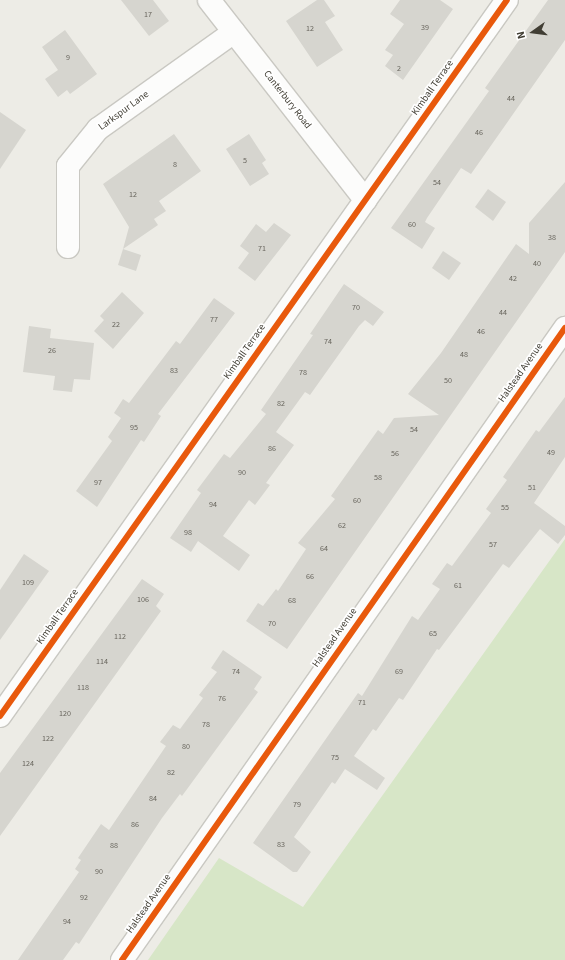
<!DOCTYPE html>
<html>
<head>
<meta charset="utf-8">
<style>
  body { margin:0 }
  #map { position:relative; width:565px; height:960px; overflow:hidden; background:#edece6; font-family:"Source Sans 3",sans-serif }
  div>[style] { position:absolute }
  .green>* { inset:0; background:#d7e6c7 }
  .building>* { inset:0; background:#d6d5cf }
  .roads { filter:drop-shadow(1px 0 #c9c8c2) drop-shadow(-1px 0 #c9c8c2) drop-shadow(0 1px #c9c8c2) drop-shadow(0 -1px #c9c8c2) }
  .minor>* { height:22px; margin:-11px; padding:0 11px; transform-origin:11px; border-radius:11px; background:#fcfcfb }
  .cycleway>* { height:6px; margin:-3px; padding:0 3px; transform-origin:3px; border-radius:3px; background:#e8590c }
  span { translate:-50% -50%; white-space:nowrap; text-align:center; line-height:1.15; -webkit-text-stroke:3.5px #fff; paint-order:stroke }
  .number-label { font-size:8px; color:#67645c }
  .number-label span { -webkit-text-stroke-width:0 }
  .street-label { font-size:10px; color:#413e34 }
  .north { position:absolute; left:513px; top:12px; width:40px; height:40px; -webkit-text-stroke:3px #fff; paint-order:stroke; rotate:256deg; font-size:11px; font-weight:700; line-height:16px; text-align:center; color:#413e34 }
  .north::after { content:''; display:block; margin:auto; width:14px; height:18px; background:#413e34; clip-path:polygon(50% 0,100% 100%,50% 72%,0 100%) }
</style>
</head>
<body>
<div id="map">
  <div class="green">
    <div style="clip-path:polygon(565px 539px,565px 960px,148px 960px,219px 858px,303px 907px)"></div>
  </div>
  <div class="building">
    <div style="clip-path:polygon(121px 0,153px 0,169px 21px,149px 36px)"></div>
    <div style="clip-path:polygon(317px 0,324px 0,335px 16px,325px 22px,343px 50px,317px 67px,286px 21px)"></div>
    <div style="clip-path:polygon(400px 0,440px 0,453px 9px,403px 80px,385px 66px,393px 55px,385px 50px,404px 24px,390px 14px)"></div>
    <div style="clip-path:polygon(548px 0,565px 0,565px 40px,471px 174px,461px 168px,427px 218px,425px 222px,435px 228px,422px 249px,391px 228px,489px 91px,485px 88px)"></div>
    <div style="clip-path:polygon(65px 30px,97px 74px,70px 94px,67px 90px,58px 97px,45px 79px,58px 70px,42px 47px)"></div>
    <div style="clip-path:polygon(0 112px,26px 130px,0 169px)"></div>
    <div style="clip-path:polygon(174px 134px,201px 171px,159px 201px,166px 211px,154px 219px,158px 225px,123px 249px,129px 227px,103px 184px)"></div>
    <div style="clip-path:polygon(249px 134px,266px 160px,262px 163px,269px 174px,250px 186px,226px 149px)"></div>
    <div style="clip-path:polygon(565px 182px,565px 252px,287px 649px,246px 621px,258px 603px,263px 606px,276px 589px,278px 591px,306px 549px,298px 543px,335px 499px,331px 496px,378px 430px,383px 434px,394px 418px,439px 415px,408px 394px,441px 353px,516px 244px,529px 254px,529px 223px)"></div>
    <div style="clip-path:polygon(488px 189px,506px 202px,493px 221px,475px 207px)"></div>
    <div style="clip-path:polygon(274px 223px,291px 235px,255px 281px,238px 268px,249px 253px,240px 246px,256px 224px,266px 232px)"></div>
    <div style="clip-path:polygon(123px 249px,141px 255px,136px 271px,118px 265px)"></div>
    <div style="clip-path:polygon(443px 251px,461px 263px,449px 280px,432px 268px)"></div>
    <div style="clip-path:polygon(344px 284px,384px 312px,373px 326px,365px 320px,359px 326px,310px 395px,305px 392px,276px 432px,294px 445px,266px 483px,270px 485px,255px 505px,249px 500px,223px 536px,250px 555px,239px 571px,198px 541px,191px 552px,170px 538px,201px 493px,197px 490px,224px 454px,230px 458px,266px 414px,261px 410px,313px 335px,310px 334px)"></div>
    <div style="clip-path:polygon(122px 292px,144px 313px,113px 349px,94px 331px,104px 320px,100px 316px)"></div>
    <div style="clip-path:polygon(214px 298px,235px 313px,158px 414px,161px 416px,144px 442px,141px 440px,97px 507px,76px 491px,112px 441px,108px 437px,121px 418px,114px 413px,123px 399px,129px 403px,176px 341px,180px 344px)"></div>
    <div style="clip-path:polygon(29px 326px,51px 329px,50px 338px,94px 343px,90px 380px,74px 379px,72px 392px,53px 390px,55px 376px,23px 372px)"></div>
    <div style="clip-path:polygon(565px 397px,565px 457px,534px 503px,565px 526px,565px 535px,558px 544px,540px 529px,509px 568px,503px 564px,439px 650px,437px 649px,403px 700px,399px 698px,376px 731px,373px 729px,354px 756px,385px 778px,377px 790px,345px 769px,335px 784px,332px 782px,294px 837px,311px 852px,297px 872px,293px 872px,253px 843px,358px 693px,362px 696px,412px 616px,418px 620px,440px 589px,432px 584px,447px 563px,452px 566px,491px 513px,486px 509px,507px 480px,503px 477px,536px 430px,539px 432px)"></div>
    <div style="clip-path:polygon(24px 554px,49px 571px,0 640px,0 590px)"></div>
    <div style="clip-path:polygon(142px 579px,164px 594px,156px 606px,161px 611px,0 836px,0 773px)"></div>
    <div style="clip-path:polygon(223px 650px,262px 677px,254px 689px,258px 692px,182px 796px,180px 794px,162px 818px,79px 944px,76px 942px,63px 960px,18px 960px,79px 872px,75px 869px,81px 860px,78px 858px,101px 824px,109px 830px,166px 746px,160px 742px,173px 725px,180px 729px,203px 698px,199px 695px,217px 672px,211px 668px)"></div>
  </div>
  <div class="roads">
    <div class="minor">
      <div style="left:209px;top:0;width:254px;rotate:52deg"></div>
      <div style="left:68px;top:247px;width:81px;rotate:-90deg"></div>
      <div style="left:68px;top:166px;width:48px;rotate:-51deg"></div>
      <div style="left:98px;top:129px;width:167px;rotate:-35.5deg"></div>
      <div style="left:0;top:716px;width:877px;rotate:-54.7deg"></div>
      <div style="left:122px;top:960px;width:772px;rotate:-54.97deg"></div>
    </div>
  </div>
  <div class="cycleway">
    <div style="left:0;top:716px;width:877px;rotate:-54.7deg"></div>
    <div style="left:122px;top:960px;width:772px;rotate:-54.97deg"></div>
  </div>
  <div class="number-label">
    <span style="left:148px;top:15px">17</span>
    <span style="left:425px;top:28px">39</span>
    <span style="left:310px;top:29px">12</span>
    <span style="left:68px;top:58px">9</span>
    <span style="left:399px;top:69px">2</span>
    <span style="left:511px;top:99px">44</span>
    <span style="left:479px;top:133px">46</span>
    <span style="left:245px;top:161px">5</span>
    <span style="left:175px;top:165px">8</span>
    <span style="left:437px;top:183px">54</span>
    <span style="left:133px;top:195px">12</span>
    <span style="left:412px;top:225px">60</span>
    <span style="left:552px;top:238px">38</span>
    <span style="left:262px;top:249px">71</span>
    <span style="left:537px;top:264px">40</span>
    <span style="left:513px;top:279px">42</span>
    <span style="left:356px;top:308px">70</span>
    <span style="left:503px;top:313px">44</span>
    <span style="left:214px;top:320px">77</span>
    <span style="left:116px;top:325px">22</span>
    <span style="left:481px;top:332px">46</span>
    <span style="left:328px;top:342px">74</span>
    <span style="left:52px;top:351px">26</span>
    <span style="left:464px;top:355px">48</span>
    <span style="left:174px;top:371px">83</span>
    <span style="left:303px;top:373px">78</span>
    <span style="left:448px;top:381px">50</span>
    <span style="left:281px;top:404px">82</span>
    <span style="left:134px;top:428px">95</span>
    <span style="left:414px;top:430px">54</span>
    <span style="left:272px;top:449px">86</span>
    <span style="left:551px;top:453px">49</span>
    <span style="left:395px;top:454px">56</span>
    <span style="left:242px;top:473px">90</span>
    <span style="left:378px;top:478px">58</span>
    <span style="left:98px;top:483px">97</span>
    <span style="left:532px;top:488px">51</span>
    <span style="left:357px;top:501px">60</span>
    <span style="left:213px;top:505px">94</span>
    <span style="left:505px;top:508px">55</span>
    <span style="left:342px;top:526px">62</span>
    <span style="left:188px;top:533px">98</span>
    <span style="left:493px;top:545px">57</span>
    <span style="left:324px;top:549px">64</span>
    <span style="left:310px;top:577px">66</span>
    <span style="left:28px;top:583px">109</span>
    <span style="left:458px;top:586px">61</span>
    <span style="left:143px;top:600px">106</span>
    <span style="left:292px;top:601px">68</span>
    <span style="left:272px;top:624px">70</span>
    <span style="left:433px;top:634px">65</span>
    <span style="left:120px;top:637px">112</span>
    <span style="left:102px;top:662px">114</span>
    <span style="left:236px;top:672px">74</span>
    <span style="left:399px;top:672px">69</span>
    <span style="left:83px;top:688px">118</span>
    <span style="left:222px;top:699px">76</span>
    <span style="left:362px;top:703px">71</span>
    <span style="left:65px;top:714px">120</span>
    <span style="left:206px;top:725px">78</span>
    <span style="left:48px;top:739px">122</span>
    <span style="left:186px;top:747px">80</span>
    <span style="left:335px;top:758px">75</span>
    <span style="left:28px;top:764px">124</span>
    <span style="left:171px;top:773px">82</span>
    <span style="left:153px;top:799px">84</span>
    <span style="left:297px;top:805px">79</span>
    <span style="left:135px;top:825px">86</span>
    <span style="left:281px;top:845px">83</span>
    <span style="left:114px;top:846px">88</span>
    <span style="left:99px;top:872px">90</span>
    <span style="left:84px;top:898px">92</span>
    <span style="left:67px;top:922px">94</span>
  </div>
  <div class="street-label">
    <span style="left:433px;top:88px;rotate:-55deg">Kimball Terrace</span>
    <span style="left:287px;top:100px;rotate:52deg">Canterbury Road</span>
    <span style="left:124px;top:111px;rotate:-36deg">Larkspur Lane</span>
    <span style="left:245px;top:352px;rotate:-55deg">Kimball Terrace</span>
    <span style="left:521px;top:373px;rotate:-55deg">Halstead Avenue</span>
    <span style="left:58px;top:617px;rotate:-55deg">Kimball Terrace</span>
    <span style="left:335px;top:638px;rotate:-55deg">Halstead Avenue</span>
    <span style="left:149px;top:904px;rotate:-55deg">Halstead Avenue</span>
  </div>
  <div class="north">N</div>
</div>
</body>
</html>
